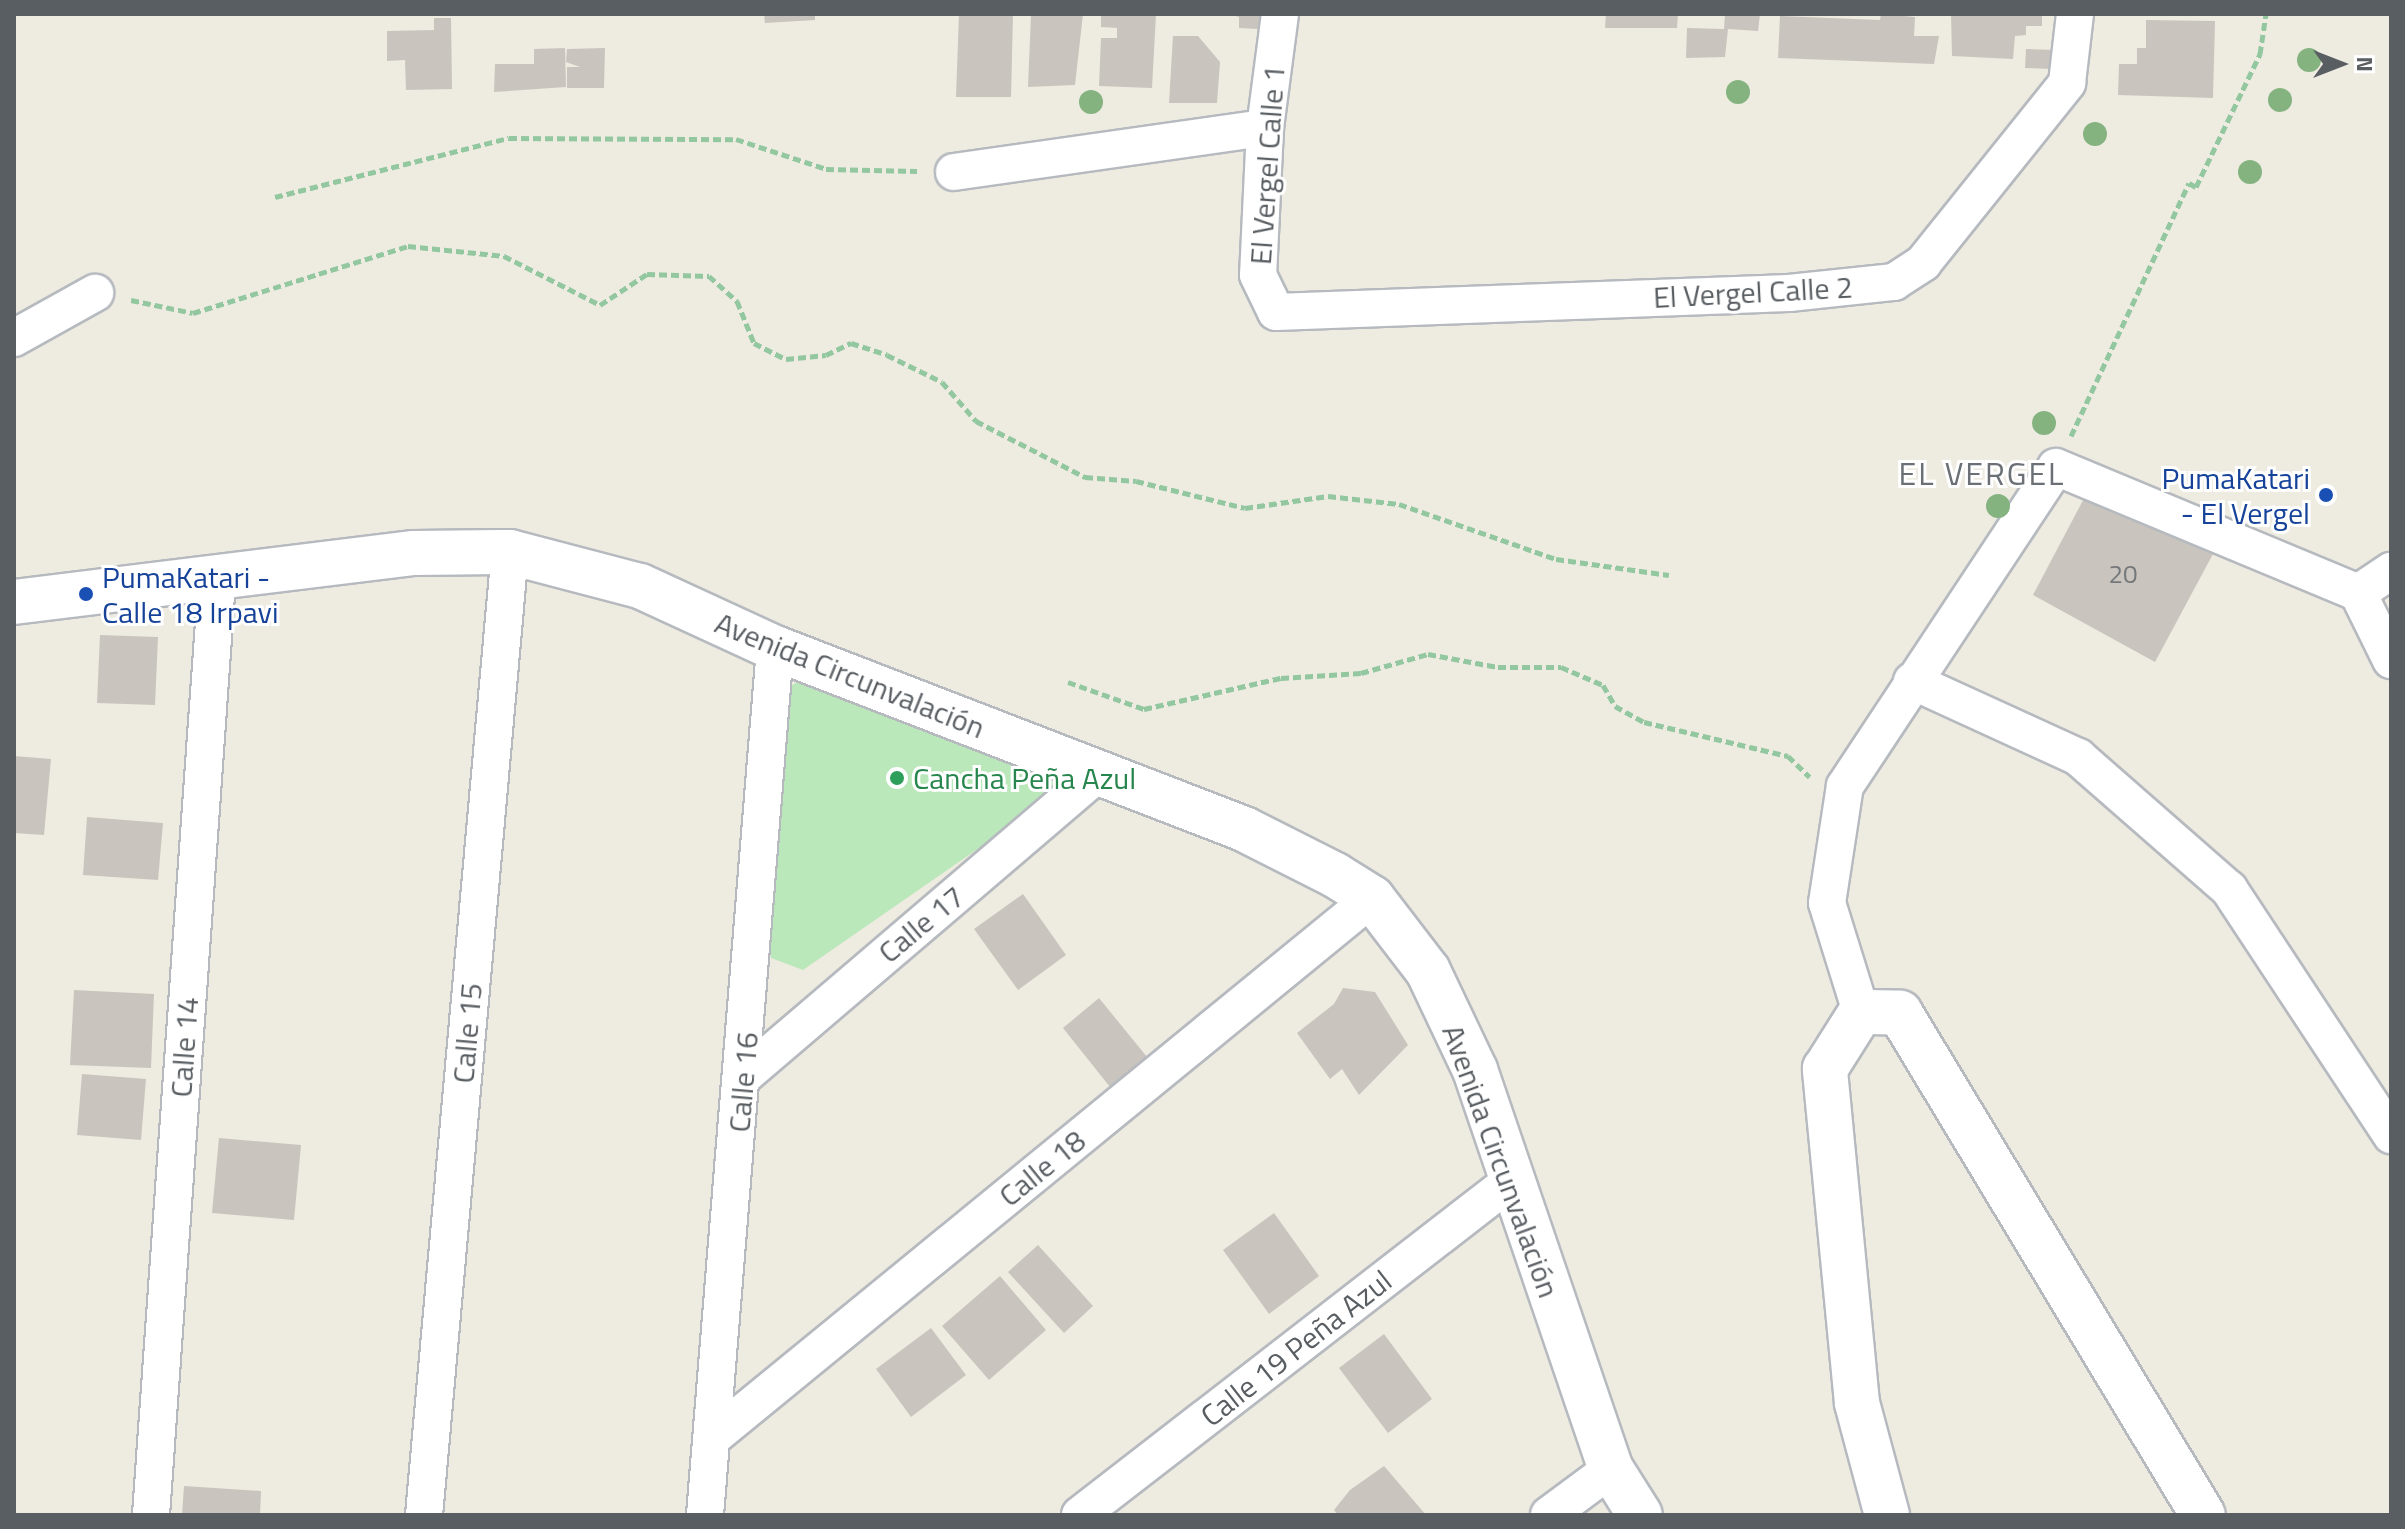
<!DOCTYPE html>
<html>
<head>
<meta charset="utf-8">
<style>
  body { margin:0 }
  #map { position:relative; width:2405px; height:1529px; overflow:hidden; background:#eeebe1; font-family:"Titillium Web",sans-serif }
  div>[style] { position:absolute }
  .green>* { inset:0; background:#bbe8bb }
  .building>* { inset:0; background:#c9c5be }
  .path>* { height:5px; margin-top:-2.5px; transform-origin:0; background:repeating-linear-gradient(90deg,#92c7a0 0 8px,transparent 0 12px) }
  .roads { filter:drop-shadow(2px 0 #b6babf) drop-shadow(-2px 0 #b6babf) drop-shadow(0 2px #b6babf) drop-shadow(0 -2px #b6babf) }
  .street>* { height:36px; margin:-18px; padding:0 18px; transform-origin:18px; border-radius:18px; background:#fff }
  .secondary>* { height:44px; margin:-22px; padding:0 22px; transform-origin:22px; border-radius:22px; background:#fff }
  .trees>* { width:24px; height:24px; margin:-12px; border-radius:50%; background:#84b380 }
  .dots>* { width:22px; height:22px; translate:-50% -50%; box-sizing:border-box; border:4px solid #fff; border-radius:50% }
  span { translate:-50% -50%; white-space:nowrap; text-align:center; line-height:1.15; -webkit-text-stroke:6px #fff; paint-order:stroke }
  .number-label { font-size:26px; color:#75787a }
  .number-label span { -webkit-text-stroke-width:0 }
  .street-label { font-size:30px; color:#595e63 }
  .transit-label { font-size:30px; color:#164399 }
  .right { translate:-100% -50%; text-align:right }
  .left { translate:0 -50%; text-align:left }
  .leisure-label { font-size:30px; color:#27864d }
  .neighbourhood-label { font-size:32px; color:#6a7075; letter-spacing:2px }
  .frame { position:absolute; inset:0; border:16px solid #595e63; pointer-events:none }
  .north { position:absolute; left:2301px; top:24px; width:80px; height:80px; -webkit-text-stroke:6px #fff; paint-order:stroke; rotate:90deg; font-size:22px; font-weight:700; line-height:32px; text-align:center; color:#595e63 }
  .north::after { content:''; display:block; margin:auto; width:28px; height:36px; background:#595e63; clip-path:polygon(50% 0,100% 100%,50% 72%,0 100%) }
</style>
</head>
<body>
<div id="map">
  <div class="green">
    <div style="clip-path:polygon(802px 680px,1052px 771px,1056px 785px,1047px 801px,803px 970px,771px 958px,767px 935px,792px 685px)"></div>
  </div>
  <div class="building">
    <div style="clip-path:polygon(764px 14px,815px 14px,815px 20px,765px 23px)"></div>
    <div style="clip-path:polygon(959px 14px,1013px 14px,1011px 97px,956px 97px)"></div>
    <div style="clip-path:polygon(1083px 14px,1075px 85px,1028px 87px,1031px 15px)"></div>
    <div style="clip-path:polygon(1101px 14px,1156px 14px,1152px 88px,1099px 86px,1101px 38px,1117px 38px,1117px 28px,1101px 27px)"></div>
    <div style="clip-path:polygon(1230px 14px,1260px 14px,1258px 29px,1239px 28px,1239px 17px)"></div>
    <div style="clip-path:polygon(1606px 14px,1678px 14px,1677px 28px,1605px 28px)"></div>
    <div style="clip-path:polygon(1725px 14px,1760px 14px,1758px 31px,1728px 29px,1725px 57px,1686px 58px,1687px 28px,1724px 29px)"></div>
    <div style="clip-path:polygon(1881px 14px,1915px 17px,1914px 36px,1939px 36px,1934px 64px,1778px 58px,1780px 16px,1880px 20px)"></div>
    <div style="clip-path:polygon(1951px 14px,2042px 14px,2042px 26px,2026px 26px,2026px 35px,2015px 36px,2013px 59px,1952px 56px)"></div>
    <div style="clip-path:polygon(434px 18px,451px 18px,452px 89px,406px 90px,405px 60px,387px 61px,387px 31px,434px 30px)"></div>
    <div style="clip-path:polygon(2146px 20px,2215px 21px,2213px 98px,2118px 95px,2119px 64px,2137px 64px,2137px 48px,2146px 48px)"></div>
    <div style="clip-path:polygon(1173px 36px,1198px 36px,1220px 62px,1217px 103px,1169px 103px)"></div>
    <div style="clip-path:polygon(565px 48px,566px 87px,494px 92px,495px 64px,534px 64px,534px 49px)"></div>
    <div style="clip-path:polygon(605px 48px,604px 88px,567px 88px,567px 67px,580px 67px,566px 62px,567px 49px)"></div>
    <div style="clip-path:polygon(2026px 49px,2054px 50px,2053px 69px,2025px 68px)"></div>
    <div style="clip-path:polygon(2090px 487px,2213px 554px,2155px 662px,2033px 595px)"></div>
    <div style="clip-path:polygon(100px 635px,158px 637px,155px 705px,97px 703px)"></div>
    <div style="clip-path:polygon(14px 756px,51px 759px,44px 835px,14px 833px)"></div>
    <div style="clip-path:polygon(87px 817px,163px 823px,158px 880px,83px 875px)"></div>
    <div style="clip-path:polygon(1023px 894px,1066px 955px,1018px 990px,974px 929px)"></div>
    <div style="clip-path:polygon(1343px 988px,1375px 992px,1408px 1045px,1359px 1095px,1342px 1069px,1330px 1079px,1297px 1033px,1334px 1004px)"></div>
    <div style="clip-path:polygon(74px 990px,154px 994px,151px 1068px,70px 1065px)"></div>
    <div style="clip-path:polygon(1099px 998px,1147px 1057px,1110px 1087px,1063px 1028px)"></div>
    <div style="clip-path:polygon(82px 1074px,146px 1079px,141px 1140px,77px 1135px)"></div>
    <div style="clip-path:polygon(219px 1138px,301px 1145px,294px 1220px,212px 1213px)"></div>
    <div style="clip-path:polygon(1274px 1213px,1319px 1276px,1269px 1314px,1223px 1250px)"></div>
    <div style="clip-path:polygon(1038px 1245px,1093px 1306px,1064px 1333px,1008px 1272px)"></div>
    <div style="clip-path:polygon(1000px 1276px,1046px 1330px,989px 1380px,942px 1326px)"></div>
    <div style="clip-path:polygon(931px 1328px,966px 1375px,911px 1417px,876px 1369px)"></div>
    <div style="clip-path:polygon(1384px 1334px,1432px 1399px,1388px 1433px,1339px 1368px)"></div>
    <div style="clip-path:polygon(1384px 1466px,1426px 1515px,1338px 1515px,1334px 1510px,1350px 1490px)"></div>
    <div style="clip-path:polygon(184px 1486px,261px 1491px,260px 1515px,182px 1515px)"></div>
  </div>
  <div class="path">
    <div style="left:275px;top:197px;width:241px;rotate:-14.2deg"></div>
    <div style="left:509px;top:138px;width:227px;rotate:0.3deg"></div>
    <div style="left:736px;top:139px;width:95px;rotate:18.4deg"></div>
    <div style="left:826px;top:169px;width:91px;rotate:1.3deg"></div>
    <div style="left:131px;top:300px;width:63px;rotate:11.8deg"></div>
    <div style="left:193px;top:313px;width:225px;rotate:-17.3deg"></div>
    <div style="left:408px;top:246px;width:97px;rotate:5.9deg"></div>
    <div style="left:504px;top:256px;width:108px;rotate:27deg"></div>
    <div style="left:600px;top:305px;width:56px;rotate:-33.4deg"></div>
    <div style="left:647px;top:274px;width:62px;rotate:1.8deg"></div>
    <div style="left:709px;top:276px;width:38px;rotate:42deg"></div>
    <div style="left:737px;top:301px;width:45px;rotate:68deg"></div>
    <div style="left:754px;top:343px;width:36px;rotate:27deg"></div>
    <div style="left:786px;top:359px;width:40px;rotate:-5.7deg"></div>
    <div style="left:826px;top:355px;width:28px;rotate:-26deg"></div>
    <div style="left:851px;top:343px;width:38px;rotate:18deg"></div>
    <div style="left:887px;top:355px;width:61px;rotate:26.1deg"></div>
    <div style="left:942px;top:382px;width:52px;rotate:48.9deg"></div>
    <div style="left:976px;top:421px;width:123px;rotate:27.2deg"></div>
    <div style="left:1085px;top:477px;width:51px;rotate:4.5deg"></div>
    <div style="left:1136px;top:481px;width:112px;rotate:13.9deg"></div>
    <div style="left:1245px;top:508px;width:84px;rotate:-8.2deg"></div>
    <div style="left:1328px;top:496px;width:71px;rotate:6.4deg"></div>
    <div style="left:1399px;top:504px;width:166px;rotate:19.3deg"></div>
    <div style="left:1556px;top:559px;width:114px;rotate:8.1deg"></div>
    <div style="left:2071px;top:436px;width:279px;rotate:-65deg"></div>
    <div style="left:2189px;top:183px;width:8px;rotate:30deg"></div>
    <div style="left:2196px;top:187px;width:148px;rotate:-64.3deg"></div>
    <div style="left:2260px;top:54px;width:40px;rotate:-81.5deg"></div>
    <div style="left:1068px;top:682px;width:81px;rotate:19.6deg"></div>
    <div style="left:1144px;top:709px;width:140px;rotate:-12.8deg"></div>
    <div style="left:1281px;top:678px;width:80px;rotate:-3.6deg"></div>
    <div style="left:1361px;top:673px;width:70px;rotate:-15.8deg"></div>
    <div style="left:1428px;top:654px;width:71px;rotate:10.5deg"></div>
    <div style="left:1498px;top:667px;width:63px"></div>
    <div style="left:1561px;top:667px;width:46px;rotate:23.2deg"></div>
    <div style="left:1603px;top:685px;width:24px;rotate:60deg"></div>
    <div style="left:1615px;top:706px;width:33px;rotate:29deg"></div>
    <div style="left:1644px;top:722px;width:148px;rotate:13.3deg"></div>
    <div style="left:1788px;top:756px;width:30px;rotate:44deg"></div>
  </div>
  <div class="roads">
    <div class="street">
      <div style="left:1280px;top:14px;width:115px;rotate:97.5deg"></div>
      <div style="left:1265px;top:128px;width:147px;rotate:92.7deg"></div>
      <div style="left:1258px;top:275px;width:41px;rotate:64.1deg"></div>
      <div style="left:1276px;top:312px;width:513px;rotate:-2.12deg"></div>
      <div style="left:1789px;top:293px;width:106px;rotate:-6deg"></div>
      <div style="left:1894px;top:282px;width:35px;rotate:-33deg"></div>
      <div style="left:1923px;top:263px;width:231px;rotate:-51.3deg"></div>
      <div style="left:2067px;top:83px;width:69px;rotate:-83.4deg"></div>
      <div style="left:954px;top:172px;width:314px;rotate:-8.1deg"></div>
      <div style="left:14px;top:338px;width:93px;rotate:-29.1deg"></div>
      <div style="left:2358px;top:593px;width:75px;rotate:63.8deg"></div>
      <div style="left:2358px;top:593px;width:40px;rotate:-34deg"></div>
      <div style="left:1912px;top:681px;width:183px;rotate:24.6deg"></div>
      <div style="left:2078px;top:757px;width:201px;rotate:41.2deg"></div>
      <div style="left:2229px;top:889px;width:295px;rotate:56.6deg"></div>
      <div style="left:1861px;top:1012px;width:114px;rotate:-107.3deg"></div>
      <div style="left:1827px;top:903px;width:118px;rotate:-81.3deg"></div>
      <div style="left:1845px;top:786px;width:382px;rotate:-56.5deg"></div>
      <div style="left:2056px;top:467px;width:327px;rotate:22.6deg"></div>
      <div style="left:745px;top:1075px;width:463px;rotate:-40.5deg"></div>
      <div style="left:712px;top:1438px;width:853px;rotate:-39.29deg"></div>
      <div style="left:151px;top:1515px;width:937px;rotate:-85.96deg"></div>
      <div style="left:424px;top:1515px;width:967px;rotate:-84.9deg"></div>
      <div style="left:705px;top:1515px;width:870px;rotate:-85.38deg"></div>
      <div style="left:1080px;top:1515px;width:545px;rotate:-37.77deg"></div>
      <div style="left:1549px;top:1515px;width:77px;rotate:-36.6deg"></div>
    </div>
    <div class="secondary">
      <div style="left:14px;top:602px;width:403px;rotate:-7deg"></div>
      <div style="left:414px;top:553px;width:96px;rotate:-0.6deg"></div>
      <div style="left:510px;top:552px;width:134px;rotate:14.7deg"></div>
      <div style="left:640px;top:586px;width:149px;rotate:24.7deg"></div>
      <div style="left:775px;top:648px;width:503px;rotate:21.1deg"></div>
      <div style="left:1244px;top:829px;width:102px;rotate:26.8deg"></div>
      <div style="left:1335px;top:875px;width:44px;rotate:31.9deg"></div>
      <div style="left:1372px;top:898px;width:92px;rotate:52.5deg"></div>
      <div style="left:1428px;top:971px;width:110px;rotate:64.6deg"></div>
      <div style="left:1475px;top:1070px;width:422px;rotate:71.2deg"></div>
      <div style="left:1611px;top:1469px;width:54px;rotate:57.8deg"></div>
      <div style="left:1887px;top:1515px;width:116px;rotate:-105deg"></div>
      <div style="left:1857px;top:1403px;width:336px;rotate:-95.5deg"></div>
      <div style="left:1825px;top:1069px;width:67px;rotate:-57.7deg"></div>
      <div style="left:1861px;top:1012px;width:39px;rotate:1deg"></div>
      <div style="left:1900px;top:1013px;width:586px;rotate:58.89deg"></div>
    </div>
  </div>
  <div class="trees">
    <div style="left:2309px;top:60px"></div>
    <div style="left:1738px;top:92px"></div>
    <div style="left:2280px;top:100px"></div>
    <div style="left:1091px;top:102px"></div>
    <div style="left:2095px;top:134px"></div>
    <div style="left:2250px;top:172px"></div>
    <div style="left:2044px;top:423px"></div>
    <div style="left:1998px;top:506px"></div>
  </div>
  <div class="dots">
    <div style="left:2326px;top:495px;background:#1a4fb4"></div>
    <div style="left:86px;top:594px;background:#1a4fb4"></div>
    <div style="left:897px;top:778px;background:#2e9e5b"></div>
  </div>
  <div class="number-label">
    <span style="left:2123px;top:574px">20</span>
  </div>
  <div class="street-label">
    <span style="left:1267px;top:165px;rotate:-86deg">El Vergel Calle 1</span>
    <span style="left:1753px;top:292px;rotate:-3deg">El Vergel Calle 2</span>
    <span style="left:850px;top:675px;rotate:22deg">Avenida Circunvalación</span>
    <span style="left:921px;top:924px;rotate:-40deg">Calle 17</span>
    <span style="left:467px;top:1033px;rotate:-85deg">Calle 15</span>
    <span style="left:184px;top:1047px;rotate:-86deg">Calle 14</span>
    <span style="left:743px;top:1082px;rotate:-85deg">Calle 16</span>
    <span style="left:1501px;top:1161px;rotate:70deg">Avenida Circunvalación</span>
    <span style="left:1042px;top:1168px;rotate:-39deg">Calle 18</span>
    <span style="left:1296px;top:1348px;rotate:-38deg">Calle 19 Peña Azul</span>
  </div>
  <div class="transit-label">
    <span class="right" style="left:2310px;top:495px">PumaKatari<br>- El Vergel</span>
    <span class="left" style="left:102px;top:594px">PumaKatari -<br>Calle 18 Irpavi</span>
  </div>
  <div class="leisure-label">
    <span class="left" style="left:913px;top:778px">Cancha Peña Azul</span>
  </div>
  <div class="neighbourhood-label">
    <span style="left:1982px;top:473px">EL VERGEL</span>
  </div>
  <div class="frame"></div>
  <div class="north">N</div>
</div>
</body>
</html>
